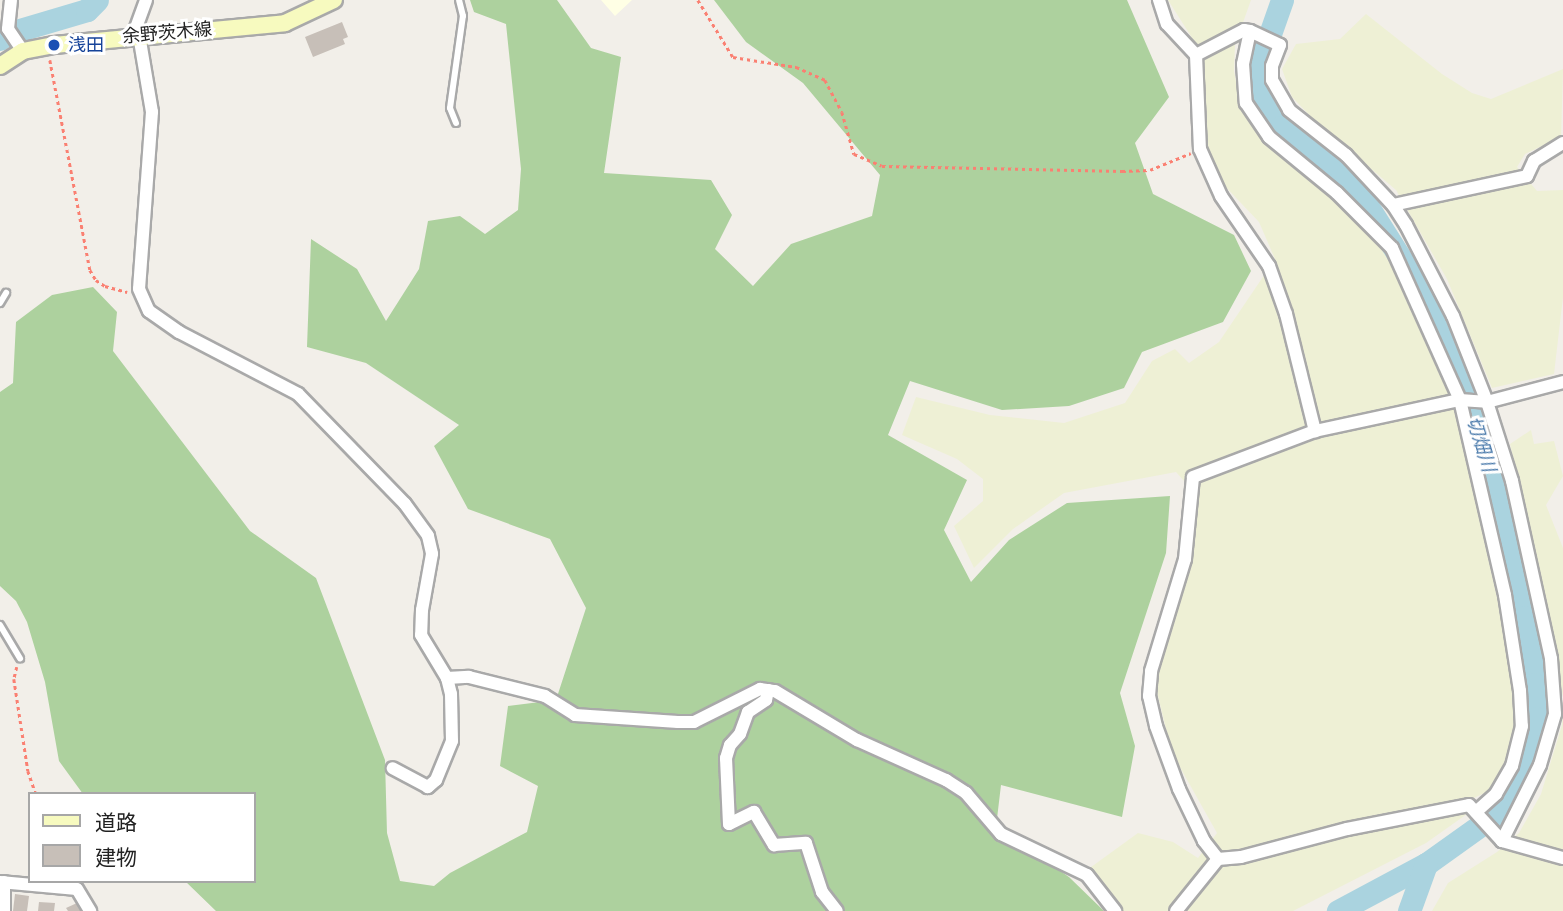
<!DOCTYPE html>
<html>
<head>
<meta charset="utf-8">
<style>
  body { margin:0 }
  #map { position:relative; width:1563px; height:911px; overflow:hidden; background:#f2efe9; font-family:"DejaVu Sans","Noto Sans JP",sans-serif }
  div>[style] { position:absolute }
  .education>* { inset:0; background:#ffffe5 }
  .farmland>* { inset:0; background:#eef0d5 }
  .forest>* { inset:0; background:#add19e }
  .river>* { height:23px; margin:-11.5px; padding:0 11.5px; transform-origin:11.5px; border-radius:11.5px; background:#aad3df }
  .building>* { inset:0; background:#c7bfb8 }
  .path>* { height:2.5px; margin-top:-1.25px; transform-origin:0; background:repeating-linear-gradient(90deg,#fa8072 0 3.5px,transparent 0 7px) }
  .roads { filter:drop-shadow(2px 0 #a9a9a9) drop-shadow(-2px 0 #a9a9a9) drop-shadow(0 2px #a9a9a9) drop-shadow(0 -2px #a9a9a9) }
  .lane>* { height:6px; margin:-3px; padding:0 3px; transform-origin:3px; border-radius:3px; background:#fff }
  .street>* { height:12px; margin:-6px; padding:0 6px; transform-origin:6px; border-radius:6px; background:#fff }
  .secondary>* { height:16px; margin:-8px; padding:0 8px; transform-origin:8px; border-radius:8px; background:#f7fabf }
  .dots>* { width:19px; height:19px; translate:-50% -50%; box-sizing:border-box; border:4px solid #fff; border-radius:50% }
  span { translate:-50% -50%; white-space:nowrap; text-align:center; line-height:1.15; -webkit-text-stroke:6px #fff; paint-order:stroke }
  .street-label { font-size:18px; color:#222 }
  .transit-label { font-size:18px; color:#164399 }
  .left { translate:0 -50%; text-align:left }
  .water-label { font-size:19px; color:#4a7aab; font-style:italic }
  .legend { position:absolute; left:28px; top:792px; width:228px; height:91px; box-sizing:border-box; background:#fff; border:2px solid #a7a7a7; margin:0; padding:9px 12px; list-style:none; font-size:21px; color:#222 }
  .legend li { display:flex; align-items:center; gap:14px; height:35px }
  .legend b { width:35px; border:2px solid #a7a7a7 }
</style>
</head>
<body>
<div id="map">
  <div class="education">
    <div style="clip-path:polygon(601px 0,632px 0,615px 16px)"></div>
  </div>
  <div class="farmland">
    <div style="clip-path:polygon(1168px 0,1251px 0,1235px 45px,1234px 71px,1240px 102px,1253px 127px,1342px 205px,1388px 253px,1436px 358px,1455px 410px,1498px 602px,1512px 688px,1515px 724px,1506px 762px,1489px 791px,1465px 802px,1467px 814px,1426px 843px,1293px 911px,1121px 911px,1117px 903px,1087px 870px,1138px 833px,1173px 842px,1198px 858px,1217px 833px,1172px 753px,1156px 688px,1160px 660px,1194px 549px,1195px 493px,1176px 472px,1064px 493px,1013px 529px,974px 568px,954px 526px,983px 501px,983px 479px,957px 459px,902px 435px,916px 397px,990px 415px,1064px 423px,1125px 403px,1152px 361px,1175px 349px,1189px 363px,1219px 342px,1275px 259px,1259px 222px,1220px 181px,1203px 133px,1194px 41px)"></div>
    <div style="clip-path:polygon(1366px 14px,1442px 74px,1472px 93px,1491px 99px,1563px 69px,1561px 137px,1525px 154px,1517px 167px,1537px 191px,1563px 190px,1563px 297px,1554px 374px,1492px 388px,1447px 279px,1396px 190px,1316px 122px,1292px 97px,1282px 69px,1296px 44px,1340px 39px)"></div>
    <div style="clip-path:polygon(1531px 430px,1534px 444px,1554px 441px,1563px 476px,1546px 505px,1563px 548px,1563px 697px,1544px 591px,1510px 444px)"></div>
    <div style="clip-path:polygon(1563px 711px,1563px 911px,1432px 911px,1448px 883px,1497px 852px,1519px 833px,1541px 794px,1562px 725px)"></div>
  </div>
  <div class="forest">
    <div style="clip-path:polygon(470px 0,557px 0,591px 48px,621px 57px,604px 173px,711px 180px,732px 215px,715px 249px,753px 286px,791px 244px,872px 216px,880px 175px,803px 83px,746px 42px,714px 0,1127px 0,1169px 97px,1135px 143px,1153px 194px,1234px 235px,1251px 271px,1223px 322px,1142px 352px,1124px 388px,1069px 406px,1002px 410px,910px 381px,888px 435px,967px 480px,944px 530px,971px 582px,1009px 540px,1067px 503px,1170px 496px,1166px 553px,1120px 693px,1135px 746px,1122px 817px,1001px 785px,996px 827px,1069px 877px,1104px 911px,216px 911px,185px 881px,254px 881px,254px 794px,83px 794px,59px 761px,45px 682px,27px 622px,16px 601px,0 586px,0 392px,13px 383px,16px 322px,52px 295px,93px 287px,117px 312px,113px 351px,250px 531px,316px 578px,385px 760px,387px 833px,400px 881px,434px 886px,450px 873px,527px 832px,538px 786px,500px 766px,508px 706px,556px 700px,586px 608px,550px 539px,468px 509px,434px 446px,459px 425px,366px 363px,307px 347px,311px 239px,357px 269px,386px 321px,419px 269px,428px 221px,460px 216px,485px 234px,518px 210px,521px 169px,506px 24px,474px 12px)"></div>
  </div>
  <div class="river">
    <div style="left:1282px;top:0;width:75px;rotate:109.4deg"></div>
    <div style="left:1257px;top:71px;width:20px;rotate:81deg"></div>
    <div style="left:1260px;top:91px;width:42px;rotate:59.7deg"></div>
    <div style="left:1281px;top:127px;width:78px;rotate:38.8deg"></div>
    <div style="left:1342px;top:176px;width:35px;rotate:49deg"></div>
    <div style="left:1365px;top:202px;width:103px;rotate:57.7deg"></div>
    <div style="left:1420px;top:289px;width:135px;rotate:67.4deg"></div>
    <div style="left:1472px;top:414px;width:94px;rotate:73.9deg"></div>
    <div style="left:1498px;top:504px;width:116px;rotate:76.6deg"></div>
    <div style="left:1525px;top:617px;width:68px;rotate:81.5deg"></div>
    <div style="left:1535px;top:684px;width:34px;rotate:88deg"></div>
    <div style="left:1536px;top:718px;width:27px;rotate:103deg"></div>
    <div style="left:1530px;top:744px;width:66px;rotate:114.2deg"></div>
    <div style="left:1503px;top:804px;width:17px;rotate:130deg"></div>
    <div style="left:1492px;top:817px;width:81px;rotate:144.5deg"></div>
    <div style="left:1426px;top:864px;width:100px;rotate:151.9deg"></div>
    <div style="left:0;top:39px;width:8px;rotate:-40deg"></div>
    <div style="left:6px;top:34px;width:84px;rotate:-16.5deg"></div>
    <div style="left:87px;top:10px;width:14px;rotate:-45deg"></div>
    <div style="left:1409px;top:911px;width:50px;rotate:-70.1deg"></div>
  </div>
  <div class="building">
    <div style="clip-path:polygon(342px 22px,348px 37px,343px 39px,345px 44px,313px 57px,305px 37px)"></div>
    <div style="clip-path:polygon(15px 894px,29px 896px,27px 911px,13px 911px)"></div>
    <div style="clip-path:polygon(39px 902px,55px 903px,54px 911px,38px 911px)"></div>
    <div style="clip-path:polygon(77px 903px,81px 911px,68px 911px,66px 908px)"></div>
  </div>
  <div class="path">
    <div style="left:698px;top:0;width:67px;rotate:58.4deg"></div>
    <div style="left:733px;top:57px;width:64px;rotate:9deg"></div>
    <div style="left:796px;top:67px;width:32px;rotate:24deg"></div>
    <div style="left:825px;top:80px;width:36px;rotate:62deg"></div>
    <div style="left:842px;top:112px;width:44px;rotate:74.1deg"></div>
    <div style="left:854px;top:154px;width:30px;rotate:23deg"></div>
    <div style="left:882px;top:166px;width:240px;rotate:1.2deg"></div>
    <div style="left:1122px;top:171px;width:28px;rotate:-2deg"></div>
    <div style="left:1150px;top:170px;width:44px;rotate:-22.5deg"></div>
    <div style="left:50px;top:60px;width:214px;rotate:79.2deg"></div>
    <div style="left:90px;top:270px;width:12px;rotate:59deg"></div>
    <div style="left:96px;top:280px;width:11px;rotate:34deg"></div>
    <div style="left:105px;top:286px;width:23px;rotate:15deg"></div>
    <div style="left:17px;top:667px;width:12px;rotate:104deg"></div>
    <div style="left:14px;top:679px;width:93px;rotate:81.3deg"></div>
    <div style="left:28px;top:771px;width:24px;rotate:71deg"></div>
  </div>
  <div class="roads">
    <div class="lane">
      <div style="left:456px;top:123px;width:16px;rotate:-112deg"></div>
      <div style="left:450px;top:108px;width:93px;rotate:-82deg"></div>
      <div style="left:463px;top:16px;width:16px;rotate:-104deg"></div>
      <div style="left:0;top:303px;width:12px;rotate:-59deg"></div>
      <div style="left:0;top:625px;width:39px;rotate:59deg"></div>
    </div>
    <div class="street">
      <div style="left:11px;top:0;width:29px;rotate:96deg"></div>
      <div style="left:8px;top:29px;width:27px;rotate:56deg"></div>
      <div style="left:1159px;top:0;width:25px;rotate:72deg"></div>
      <div style="left:1167px;top:24px;width:42px;rotate:46.9deg"></div>
      <div style="left:1196px;top:55px;width:94px;rotate:87.6deg"></div>
      <div style="left:1200px;top:149px;width:51px;rotate:65.9deg"></div>
      <div style="left:1221px;top:196px;width:85px;rotate:55.6deg"></div>
      <div style="left:1269px;top:266px;width:51px;rotate:70.5deg"></div>
      <div style="left:1286px;top:314px;width:121px;rotate:76.1deg"></div>
      <div style="left:1250px;top:31px;width:33px;rotate:25deg"></div>
      <div style="left:1280px;top:45px;width:22px;rotate:111deg"></div>
      <div style="left:1272px;top:66px;width:14px;rotate:90deg"></div>
      <div style="left:1272px;top:80px;width:34px;rotate:60deg"></div>
      <div style="left:1289px;top:110px;width:73px;rotate:38.3deg"></div>
      <div style="left:1346px;top:155px;width:69px;rotate:46.8deg"></div>
      <div style="left:1393px;top:205px;width:24px;rotate:57deg"></div>
      <div style="left:1406px;top:225px;width:102px;rotate:62.7deg"></div>
      <div style="left:1453px;top:316px;width:92px;rotate:68.4deg"></div>
      <div style="left:1487px;top:402px;width:83px;rotate:72.4deg"></div>
      <div style="left:1512px;top:481px;width:182px;rotate:77.6deg"></div>
      <div style="left:1551px;top:659px;width:55px;rotate:85.8deg"></div>
      <div style="left:1555px;top:714px;width:53px;rotate:106.4deg"></div>
      <div style="left:1540px;top:765px;width:85px;rotate:116.6deg"></div>
      <div style="left:139px;top:35px;width:78px;rotate:80.4deg"></div>
      <div style="left:152px;top:112px;width:177px;rotate:94.2deg"></div>
      <div style="left:139px;top:289px;width:24px;rotate:66deg"></div>
      <div style="left:149px;top:311px;width:37px;rotate:35deg"></div>
      <div style="left:179px;top:332px;width:134px;rotate:27.5deg"></div>
      <div style="left:298px;top:394px;width:153px;rotate:45.8deg"></div>
      <div style="left:405px;top:504px;width:39px;rotate:54deg"></div>
      <div style="left:428px;top:536px;width:18px;rotate:77deg"></div>
      <div style="left:432px;top:554px;width:57px;rotate:100.1deg"></div>
      <div style="left:422px;top:610px;width:25px;rotate:92deg"></div>
      <div style="left:421px;top:635px;width:50px;rotate:58.8deg"></div>
      <div style="left:447px;top:678px;width:16px;rotate:76deg"></div>
      <div style="left:451px;top:694px;width:47px;rotate:88.8deg"></div>
      <div style="left:452px;top:741px;width:42px;rotate:112.3deg"></div>
      <div style="left:436px;top:780px;width:11px;rotate:139deg"></div>
      <div style="left:428px;top:787px;width:40px;rotate:-152deg"></div>
      <div style="left:133px;top:36px;width:38px;rotate:-70deg"></div>
      <div style="left:1196px;top:55px;width:54px;rotate:-27.5deg"></div>
      <div style="left:1244px;top:30px;width:6px;rotate:9deg"></div>
      <div style="left:1250px;top:31px;width:34px;rotate:102deg"></div>
      <div style="left:1243px;top:64px;width:39px;rotate:86deg"></div>
      <div style="left:1246px;top:103px;width:41px;rotate:55.9deg"></div>
      <div style="left:1269px;top:137px;width:88px;rotate:39.5deg"></div>
      <div style="left:1337px;top:193px;width:78px;rotate:45deg"></div>
      <div style="left:1392px;top:248px;width:167px;rotate:65.9deg"></div>
      <div style="left:1460px;top:400px;width:200px;rotate:77deg"></div>
      <div style="left:1505px;top:595px;width:97px;rotate:81.1deg"></div>
      <div style="left:1520px;top:691px;width:35px;rotate:87deg"></div>
      <div style="left:1522px;top:726px;width:41px;rotate:104deg"></div>
      <div style="left:1512px;top:766px;width:32px;rotate:120deg"></div>
      <div style="left:1496px;top:794px;width:27px;rotate:138deg"></div>
      <div style="left:1393px;top:205px;width:137px;rotate:-12.2deg"></div>
      <div style="left:1527px;top:176px;width:17px;rotate:-65deg"></div>
      <div style="left:1534px;top:161px;width:34px;rotate:-32deg"></div>
      <div style="left:447px;top:678px;width:22px;rotate:-3deg"></div>
      <div style="left:469px;top:677px;width:78px;rotate:14deg"></div>
      <div style="left:545px;top:696px;width:36px;rotate:32deg"></div>
      <div style="left:575px;top:715px;width:103px;rotate:3.9deg"></div>
      <div style="left:678px;top:722px;width:16px"></div>
      <div style="left:694px;top:722px;width:74px;rotate:-26.6deg"></div>
      <div style="left:760px;top:689px;width:15px;rotate:8deg"></div>
      <div style="left:775px;top:691px;width:96px;rotate:30.9deg"></div>
      <div style="left:857px;top:740px;width:98px;rotate:24.2deg"></div>
      <div style="left:946px;top:780px;width:24px;rotate:33deg"></div>
      <div style="left:966px;top:793px;width:54px;rotate:49.5deg"></div>
      <div style="left:1001px;top:834px;width:95px;rotate:25.5deg"></div>
      <div style="left:1087px;top:875px;width:46px;rotate:52.1deg"></div>
      <div style="left:768px;top:690px;width:10px;rotate:101deg"></div>
      <div style="left:766px;top:700px;width:22px;rotate:146deg"></div>
      <div style="left:748px;top:712px;width:23px;rotate:110deg"></div>
      <div style="left:740px;top:734px;width:15px;rotate:132deg"></div>
      <div style="left:730px;top:745px;width:14px;rotate:107deg"></div>
      <div style="left:726px;top:758px;width:66px;rotate:87.4deg"></div>
      <div style="left:729px;top:824px;width:28px;rotate:-26deg"></div>
      <div style="left:754px;top:812px;width:39px;rotate:59deg"></div>
      <div style="left:774px;top:845px;width:32px;rotate:-4deg"></div>
      <div style="left:806px;top:843px;width:52px;rotate:71.9deg"></div>
      <div style="left:822px;top:892px;width:24px;rotate:52deg"></div>
      <div style="left:1218px;top:859px;width:23px;rotate:-128deg"></div>
      <div style="left:1204px;top:841px;width:58px;rotate:-115.7deg"></div>
      <div style="left:1179px;top:789px;width:67px;rotate:-110.1deg"></div>
      <div style="left:1156px;top:726px;width:31px;rotate:-103deg"></div>
      <div style="left:1149px;top:696px;width:25px;rotate:-85deg"></div>
      <div style="left:1151px;top:671px;width:117px;rotate:-73.1deg"></div>
      <div style="left:1185px;top:559px;width:82px;rotate:-84.4deg"></div>
      <div style="left:1193px;top:477px;width:130px;rotate:-20.7deg"></div>
      <div style="left:1315px;top:431px;width:148px;rotate:-12.1deg"></div>
      <div style="left:1460px;top:400px;width:27px;rotate:4deg"></div>
      <div style="left:1487px;top:402px;width:79px;rotate:-14.7deg"></div>
      <div style="left:0;top:882px;width:77px;rotate:5.2deg"></div>
      <div style="left:77px;top:889px;width:26px;rotate:59deg"></div>
      <div style="left:4px;top:882px;width:29px;rotate:90deg"></div>
      <div style="left:1176px;top:911px;width:67px;rotate:-51.1deg"></div>
      <div style="left:1218px;top:859px;width:23px;rotate:-5deg"></div>
      <div style="left:1241px;top:857px;width:110px;rotate:-14.8deg"></div>
      <div style="left:1347px;top:829px;width:124px;rotate:-11.1deg"></div>
      <div style="left:1469px;top:805px;width:49px;rotate:47.5deg"></div>
      <div style="left:1502px;top:841px;width:63px;rotate:15.6deg"></div>
    </div>
    <div class="secondary">
      <div style="left:0;top:66px;width:27px;rotate:-33deg"></div>
      <div style="left:23px;top:51px;width:32px;rotate:-11deg"></div>
      <div style="left:54px;top:45px;width:232px;rotate:-5.4deg"></div>
      <div style="left:285px;top:23px;width:54px;rotate:-25.1deg"></div>
    </div>
  </div>
  <div class="dots">
    <div style="left:54px;top:45px;background:#1a4fb4"></div>
  </div>
  <div class="street-label">
    <span style="left:167px;top:33px;rotate:-5deg">余野茨木線</span>
  </div>
  <div class="transit-label">
    <span class="left" style="left:68px;top:45px">浅田</span>
  </div>
  <div class="water-label">
    <span style="left:1481px;top:444px;rotate:73deg">切畑川</span>
  </div>
  <ul class="legend">
  <li><b style="height:9px;background:#f7fabf"></b>道路</li>
  <li><b style="height:19px;background:#c7bfb8"></b>建物</li>
  </ul>
</div>
</body>
</html>
